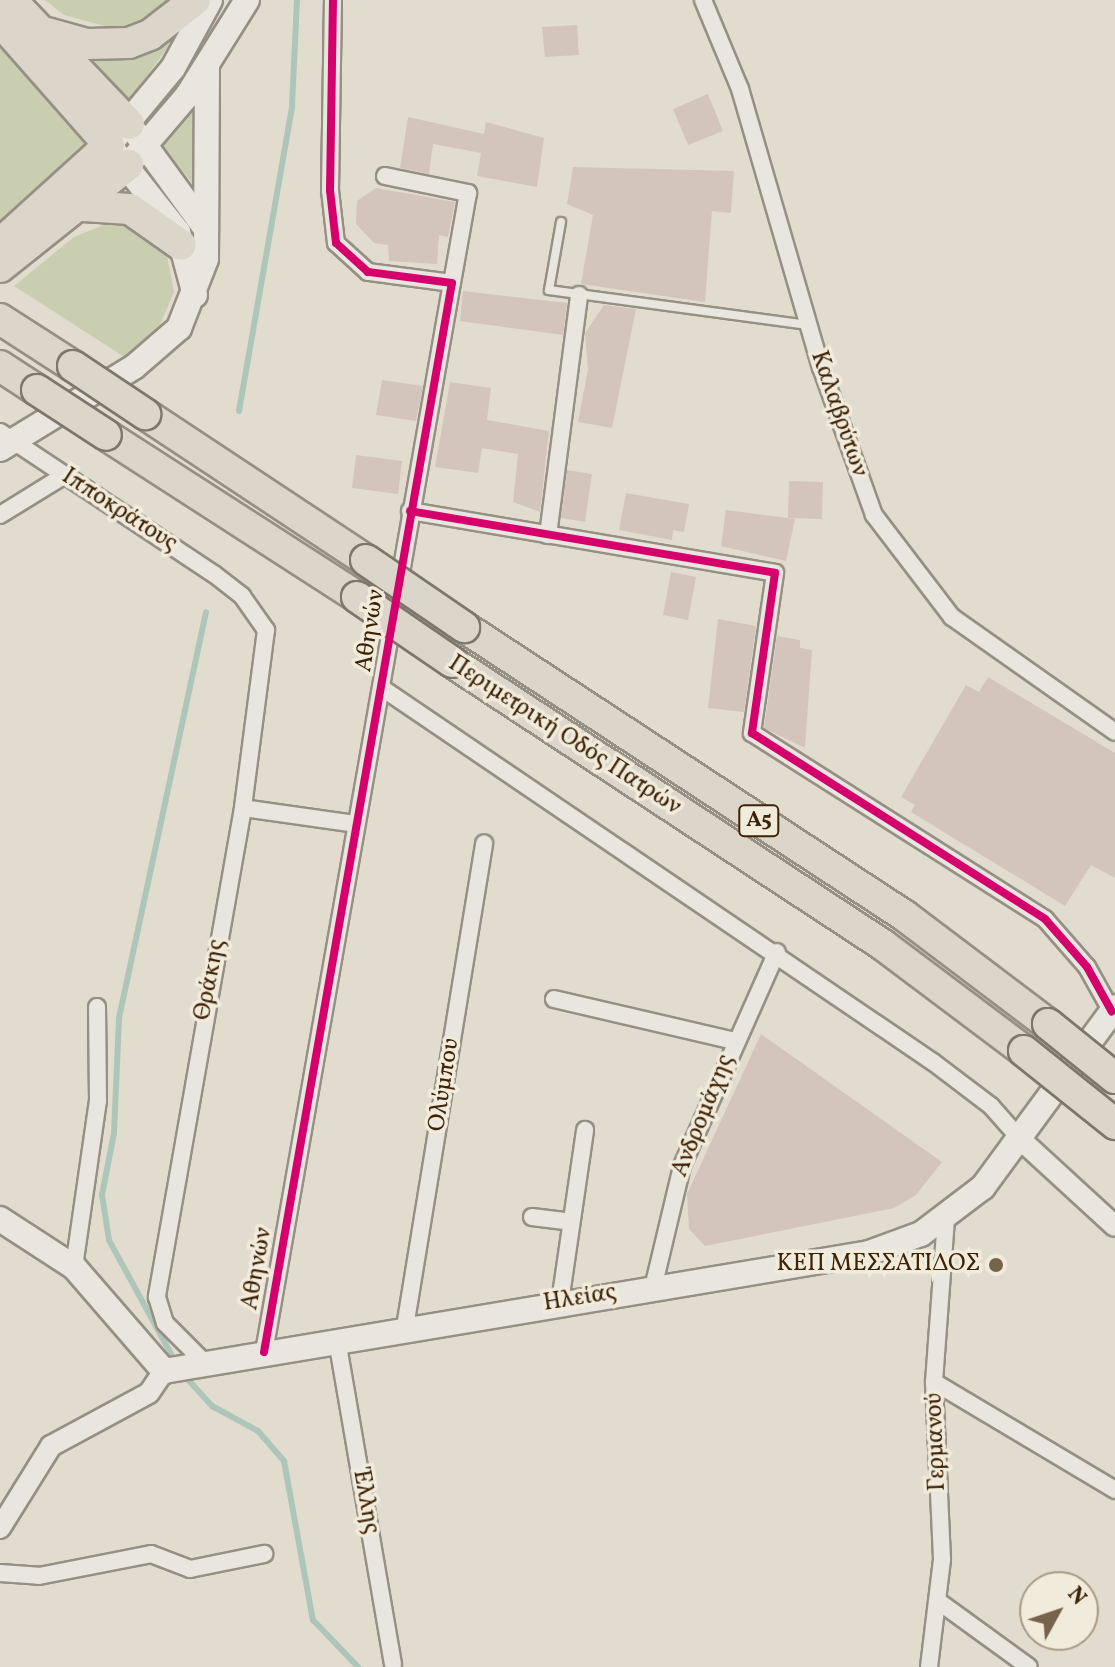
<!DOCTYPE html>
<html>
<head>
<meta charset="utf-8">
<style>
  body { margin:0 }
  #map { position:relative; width:1115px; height:1667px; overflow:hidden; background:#e2dccf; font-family:Vollkorn,serif }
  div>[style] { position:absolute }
  .green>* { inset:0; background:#c9ceb0 }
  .stream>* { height:6px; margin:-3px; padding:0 3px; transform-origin:3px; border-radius:3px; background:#aec6ba }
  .building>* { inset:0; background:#d3c5bb }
  .roads { filter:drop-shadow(2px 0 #968f84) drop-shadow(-2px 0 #968f84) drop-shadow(0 2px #968f84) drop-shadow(0 -2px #968f84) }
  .service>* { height:8px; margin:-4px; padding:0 4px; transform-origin:4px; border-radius:4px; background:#e9e6df }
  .minor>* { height:16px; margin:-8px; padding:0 8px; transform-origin:8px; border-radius:8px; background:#e9e6df }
  .tertiary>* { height:20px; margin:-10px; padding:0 10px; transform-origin:10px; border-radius:10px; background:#e9e6df }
  .secondary>* { height:24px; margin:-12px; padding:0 12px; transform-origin:12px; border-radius:12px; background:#e9e6df }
  .motorway>* { height:30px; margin:-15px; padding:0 15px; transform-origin:15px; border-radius:15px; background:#dcd6ca }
  .bridges { filter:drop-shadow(2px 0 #7d766a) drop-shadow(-2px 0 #7d766a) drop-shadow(0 2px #7d766a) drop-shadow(0 -2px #7d766a) }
  .motorway-bridge>* { height:30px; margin:-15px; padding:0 15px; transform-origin:15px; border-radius:15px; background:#dcd6ca }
  .cycleway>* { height:8px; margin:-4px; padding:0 4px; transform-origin:4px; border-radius:4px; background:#d6006c }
  .dots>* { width:22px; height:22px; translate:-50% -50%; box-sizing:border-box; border:4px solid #f1ebdb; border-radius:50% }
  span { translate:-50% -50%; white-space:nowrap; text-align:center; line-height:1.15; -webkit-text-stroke:7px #f1ebdb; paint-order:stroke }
  .shield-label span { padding:2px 6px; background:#f1ebdb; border:2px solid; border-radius:6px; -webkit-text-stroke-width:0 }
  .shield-label { font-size:22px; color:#3c2207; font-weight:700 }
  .street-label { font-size:24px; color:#3c2207 }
  .poi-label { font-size:24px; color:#3c2207 }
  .right { translate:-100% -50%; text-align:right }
  .north { position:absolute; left:1019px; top:1571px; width:80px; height:80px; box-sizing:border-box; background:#f1ebdb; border:2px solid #a99b86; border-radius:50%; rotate:50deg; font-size:22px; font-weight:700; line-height:32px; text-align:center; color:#3c2207 }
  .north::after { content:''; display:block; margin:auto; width:28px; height:36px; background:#76634d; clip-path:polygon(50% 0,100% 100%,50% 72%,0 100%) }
</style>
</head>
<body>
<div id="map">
  <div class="green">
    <div style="clip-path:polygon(45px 0,181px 0,140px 24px,116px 29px,64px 15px)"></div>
    <div style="clip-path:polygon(0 31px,96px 143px,0 228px)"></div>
    <div style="clip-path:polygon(174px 38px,126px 106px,77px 52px,103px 59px,132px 56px)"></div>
    <div style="clip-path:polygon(193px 104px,196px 187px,161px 147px)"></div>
    <div style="clip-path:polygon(121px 218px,166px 250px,174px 292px,160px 325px,126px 358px,14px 286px,74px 237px)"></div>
  </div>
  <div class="stream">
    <div style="left:239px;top:411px;width:310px;rotate:-80.1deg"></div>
    <div style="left:292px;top:106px;width:106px;rotate:-87.3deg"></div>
    <div style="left:176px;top:1363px;width:140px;rotate:-118.6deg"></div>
    <div style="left:109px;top:1240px;width:46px;rotate:-98.8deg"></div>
    <div style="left:102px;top:1195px;width:63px;rotate:-79deg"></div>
    <div style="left:114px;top:1133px;width:115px;rotate:-87.5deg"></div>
    <div style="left:119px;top:1018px;width:415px;rotate:-77.9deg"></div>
    <div style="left:182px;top:1373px;width:45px;rotate:47.7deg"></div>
    <div style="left:212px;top:1406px;width:52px;rotate:28.5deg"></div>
    <div style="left:258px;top:1431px;width:40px;rotate:49deg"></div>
    <div style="left:284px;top:1461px;width:162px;rotate:79.7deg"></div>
    <div style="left:313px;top:1620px;width:65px;rotate:46.2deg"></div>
  </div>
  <div class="building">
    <div style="clip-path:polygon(577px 25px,579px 55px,545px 57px,542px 27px)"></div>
    <div style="clip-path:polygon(708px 94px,723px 131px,688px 145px,673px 109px)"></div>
    <div style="clip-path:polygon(408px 117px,484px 134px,486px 122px,544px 138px,537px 187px,477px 176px,481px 153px,433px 144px,429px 174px,400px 168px)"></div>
    <div style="clip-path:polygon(573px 167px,734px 171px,731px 213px,712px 211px,705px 302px,581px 284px,593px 215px,567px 204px)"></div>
    <div style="clip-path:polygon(376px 188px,455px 202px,448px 237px,439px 235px,437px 264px,389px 261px,388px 245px,374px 243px,356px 224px,357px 201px)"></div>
    <div style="clip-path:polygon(463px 291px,567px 303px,563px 335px,460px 321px)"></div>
    <div style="clip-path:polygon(604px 305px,636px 309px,612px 428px,578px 422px,588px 370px,585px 333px)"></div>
    <div style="clip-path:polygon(382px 380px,423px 386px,416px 421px,376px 415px)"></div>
    <div style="clip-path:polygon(450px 382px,491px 388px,487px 420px,549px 431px,540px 512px,513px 502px,518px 454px,482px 448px,478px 473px,435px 467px)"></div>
    <div style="clip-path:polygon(356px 455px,402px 461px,398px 494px,352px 488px)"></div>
    <div style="clip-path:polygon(567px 470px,592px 474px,585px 522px,561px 518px)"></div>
    <div style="clip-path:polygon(789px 481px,823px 482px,822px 519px,788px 518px)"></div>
    <div style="clip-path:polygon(626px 493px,689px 504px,684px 532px,673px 530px,672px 540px,619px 530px)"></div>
    <div style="clip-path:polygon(726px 510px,795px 519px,786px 561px,721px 546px)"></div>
    <div style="clip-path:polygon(671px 572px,696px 577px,688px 620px,663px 615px)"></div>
    <div style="clip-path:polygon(718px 619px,756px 626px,744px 712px,708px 708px)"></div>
    <div style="clip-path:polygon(777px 636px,800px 640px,800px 648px,812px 650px,805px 748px,764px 728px)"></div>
    <div style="clip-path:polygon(988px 677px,1115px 753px,1115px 878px,1091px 865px,1065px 906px,911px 812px,915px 805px,901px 797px,966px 685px,979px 692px)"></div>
    <div style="clip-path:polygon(761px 1034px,942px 1162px,916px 1195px,894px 1208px,705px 1246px,689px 1229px,687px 1194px)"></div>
  </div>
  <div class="roads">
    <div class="service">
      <div style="left:561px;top:222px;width:69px;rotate:100deg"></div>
      <div style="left:549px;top:290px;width:261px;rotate:7.7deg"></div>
    </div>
    <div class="minor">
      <div style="left:703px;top:0;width:96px;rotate:67.4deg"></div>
      <div style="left:740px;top:89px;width:290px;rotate:73.8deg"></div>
      <div style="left:821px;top:367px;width:157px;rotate:70.3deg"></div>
      <div style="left:874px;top:515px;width:128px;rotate:52.6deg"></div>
      <div style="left:952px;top:617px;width:199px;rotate:35.2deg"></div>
      <div style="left:385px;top:176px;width:85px;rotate:11.6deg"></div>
      <div style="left:468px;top:193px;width:91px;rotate:100.1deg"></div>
      <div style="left:0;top:432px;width:257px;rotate:33.6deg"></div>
      <div style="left:214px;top:574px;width:36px;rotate:38deg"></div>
      <div style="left:242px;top:596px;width:42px;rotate:54.8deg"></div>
      <div style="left:266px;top:630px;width:179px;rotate:97.4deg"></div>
      <div style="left:243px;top:808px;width:497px;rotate:100deg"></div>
      <div style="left:157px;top:1297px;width:27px;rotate:73deg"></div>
      <div style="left:165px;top:1323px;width:55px;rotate:45deg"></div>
      <div style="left:410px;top:511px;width:370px;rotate:9.6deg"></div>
      <div style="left:775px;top:573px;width:162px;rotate:98.2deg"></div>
      <div style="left:752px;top:733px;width:347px;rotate:32.4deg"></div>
      <div style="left:1045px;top:919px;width:64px;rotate:48.8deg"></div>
      <div style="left:1087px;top:967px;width:51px;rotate:60.9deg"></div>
      <div style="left:0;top:515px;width:76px;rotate:-31.6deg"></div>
      <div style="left:548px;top:535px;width:242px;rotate:-82.6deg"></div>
      <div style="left:382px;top:688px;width:666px;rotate:34.17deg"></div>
      <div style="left:933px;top:1062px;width:73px;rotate:37.2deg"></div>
      <div style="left:991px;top:1106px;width:45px;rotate:48.6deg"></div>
      <div style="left:243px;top:808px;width:114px;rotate:8.1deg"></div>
      <div style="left:554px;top:999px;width:186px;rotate:13.1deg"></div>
      <div style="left:532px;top:1217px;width:39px;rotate:7deg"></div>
      <div style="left:74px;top:1267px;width:168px;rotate:-81.8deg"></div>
      <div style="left:98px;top:1101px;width:94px;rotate:-90.6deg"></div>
      <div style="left:653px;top:1288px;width:125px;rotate:-76.6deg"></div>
      <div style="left:682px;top:1166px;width:234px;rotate:-66.1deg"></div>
      <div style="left:560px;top:1302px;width:174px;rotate:-81.7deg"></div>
      <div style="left:405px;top:1327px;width:490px;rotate:-80.7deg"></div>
      <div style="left:337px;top:1340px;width:329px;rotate:80.2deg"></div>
      <div style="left:264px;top:1352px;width:1085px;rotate:-80.03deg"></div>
      <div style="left:452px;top:283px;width:85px;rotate:-172.5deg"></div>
      <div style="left:368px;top:272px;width:43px;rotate:-137.8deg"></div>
      <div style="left:336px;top:243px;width:53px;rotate:-96.5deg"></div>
      <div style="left:330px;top:190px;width:190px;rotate:-89.1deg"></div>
      <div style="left:934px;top:1382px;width:211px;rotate:30.8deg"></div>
      <div style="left:0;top:1573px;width:39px;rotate:4deg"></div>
      <div style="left:39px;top:1576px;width:114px;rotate:-11.1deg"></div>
      <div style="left:151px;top:1554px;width:42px;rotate:21deg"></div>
      <div style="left:190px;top:1569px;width:76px;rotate:-11.5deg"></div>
      <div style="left:938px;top:1601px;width:112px;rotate:36deg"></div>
      <div style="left:929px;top:1667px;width:109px;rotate:-83.1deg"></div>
      <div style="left:942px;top:1559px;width:177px;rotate:-92.6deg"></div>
      <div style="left:934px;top:1382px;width:164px;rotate:-85.8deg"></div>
    </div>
    <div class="tertiary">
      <div style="left:1021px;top:1140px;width:127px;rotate:42.5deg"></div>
      <div style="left:0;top:1528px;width:97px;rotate:-58.1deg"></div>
      <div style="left:51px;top:1446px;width:111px;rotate:-28.4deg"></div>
      <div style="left:149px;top:1393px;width:27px;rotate:-56deg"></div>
    </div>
    <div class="secondary">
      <div style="left:136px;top:133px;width:119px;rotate:53.9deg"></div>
      <div style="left:128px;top:165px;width:91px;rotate:-49.5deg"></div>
      <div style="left:187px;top:96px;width:113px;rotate:-58deg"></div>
      <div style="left:195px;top:295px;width:65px;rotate:-105.1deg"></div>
      <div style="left:178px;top:232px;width:111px;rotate:-128.4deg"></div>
      <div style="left:109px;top:145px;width:100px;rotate:-50.3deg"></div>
      <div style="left:173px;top:68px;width:77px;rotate:-61.4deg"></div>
      <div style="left:0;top:449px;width:157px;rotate:-31.5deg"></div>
      <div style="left:134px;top:367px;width:60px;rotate:-40.9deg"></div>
      <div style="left:179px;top:328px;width:74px;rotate:-68.6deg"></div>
      <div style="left:206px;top:259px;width:192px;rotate:-89.7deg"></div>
      <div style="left:0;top:1219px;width:88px;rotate:33deg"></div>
      <div style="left:74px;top:1267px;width:138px;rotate:49.1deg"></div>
      <div style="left:164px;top:1371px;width:715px;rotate:-9.5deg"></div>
      <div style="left:869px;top:1253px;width:55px;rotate:-20.1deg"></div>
      <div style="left:921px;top:1234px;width:78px;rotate:-37.2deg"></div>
      <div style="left:983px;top:1187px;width:223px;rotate:-53.7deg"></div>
    </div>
    <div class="motorway">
      <div style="left:11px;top:0;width:171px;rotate:46.4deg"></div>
      <div style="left:0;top:21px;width:165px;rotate:48.7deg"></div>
      <div style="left:109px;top:145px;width:147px;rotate:137.8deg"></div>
      <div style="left:47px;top:33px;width:41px;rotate:15.4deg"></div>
      <div style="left:87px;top:44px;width:42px;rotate:-1.4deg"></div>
      <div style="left:129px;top:43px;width:22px;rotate:-21deg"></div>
      <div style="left:150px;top:35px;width:57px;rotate:-37.9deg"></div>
      <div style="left:83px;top:206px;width:47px;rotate:3.7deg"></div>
      <div style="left:130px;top:209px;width:62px;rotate:35.2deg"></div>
      <div style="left:0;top:267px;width:164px;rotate:-38.6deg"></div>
      <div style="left:0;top:319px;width:87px;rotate:32.8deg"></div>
      <div style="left:0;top:366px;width:44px;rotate:33deg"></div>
      <div style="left:145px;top:414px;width:265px;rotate:33.5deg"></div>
      <div style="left:106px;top:435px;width:299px;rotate:32.8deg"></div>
      <div style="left:464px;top:627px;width:527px;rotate:33.24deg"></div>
      <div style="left:905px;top:916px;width:179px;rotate:37.1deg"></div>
      <div style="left:452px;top:662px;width:516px;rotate:33.29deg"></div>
      <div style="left:883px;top:945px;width:176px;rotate:36.9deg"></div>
    </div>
  </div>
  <div class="bridges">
    <div class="motorway-bridge">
      <div style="left:73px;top:366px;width:87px;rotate:33.7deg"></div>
      <div style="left:37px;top:390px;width:82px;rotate:33.1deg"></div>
      <div style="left:366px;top:560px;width:119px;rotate:34.4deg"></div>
      <div style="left:357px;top:597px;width:115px;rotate:34.4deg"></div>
      <div style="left:1048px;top:1024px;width:86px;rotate:38.9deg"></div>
      <div style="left:1024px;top:1051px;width:117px;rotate:38.7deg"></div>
    </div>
  </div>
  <div class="cycleway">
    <div style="left:410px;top:511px;width:370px;rotate:9.6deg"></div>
    <div style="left:775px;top:573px;width:162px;rotate:98.2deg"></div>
    <div style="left:752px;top:733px;width:347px;rotate:32.4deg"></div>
    <div style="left:1045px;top:919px;width:64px;rotate:48.8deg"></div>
    <div style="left:1087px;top:967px;width:51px;rotate:60.9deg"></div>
    <div style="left:264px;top:1352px;width:1085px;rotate:-80.03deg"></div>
    <div style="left:452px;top:283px;width:85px;rotate:-172.5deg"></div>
    <div style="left:368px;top:272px;width:43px;rotate:-137.8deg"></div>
    <div style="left:336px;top:243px;width:53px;rotate:-96.5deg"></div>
    <div style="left:330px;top:190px;width:190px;rotate:-89.1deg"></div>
  </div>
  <div class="dots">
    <div style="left:996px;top:1265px;background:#76634d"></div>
  </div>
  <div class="shield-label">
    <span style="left:759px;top:821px">Α5</span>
  </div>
  <div class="street-label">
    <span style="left:838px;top:414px;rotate:71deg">Καλαβρύτων</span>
    <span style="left:119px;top:511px;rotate:33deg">Ιπποκράτους</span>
    <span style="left:371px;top:631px;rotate:-81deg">Αθηνών</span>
    <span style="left:564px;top:736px;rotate:33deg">Περιμετρική Οδός Πατρών</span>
    <span style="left:211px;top:980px;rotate:-79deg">Θράκης</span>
    <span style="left:445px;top:1085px;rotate:-81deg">Ολύμπου</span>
    <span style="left:704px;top:1116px;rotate:-68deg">Ανδρομάχης</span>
    <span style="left:258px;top:1269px;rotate:-80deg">Αθηνών</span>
    <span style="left:580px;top:1299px;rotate:-9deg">Ηλείας</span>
    <span style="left:937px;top:1442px;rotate:-92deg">Γερμανού</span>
    <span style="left:365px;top:1502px;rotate:80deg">Έλλης</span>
  </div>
  <div class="poi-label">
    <span class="right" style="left:980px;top:1265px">ΚΕΠ ΜΕΣΣΑΤΙΔΟΣ</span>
  </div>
  <div class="north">N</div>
</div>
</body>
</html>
